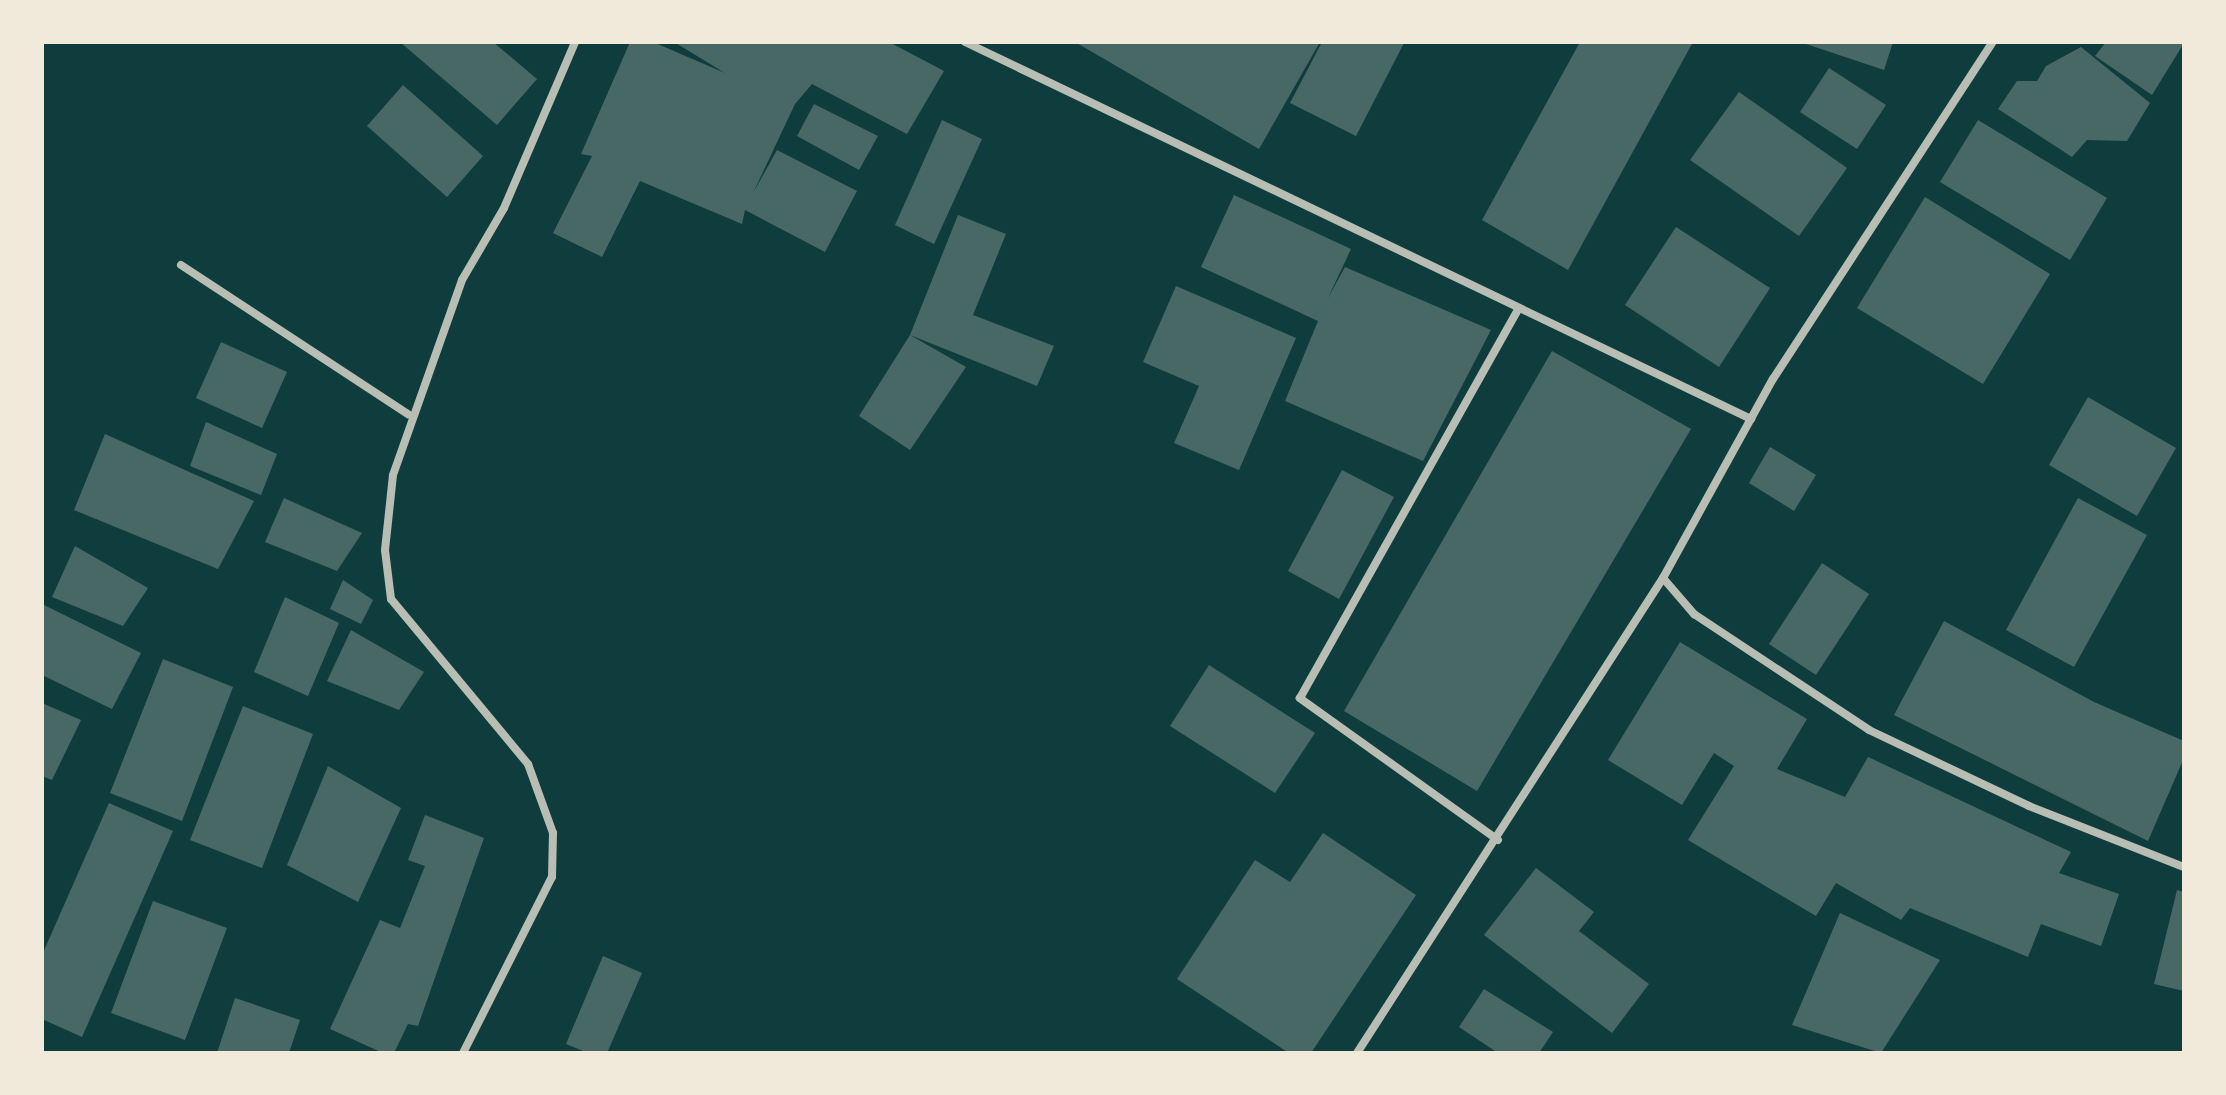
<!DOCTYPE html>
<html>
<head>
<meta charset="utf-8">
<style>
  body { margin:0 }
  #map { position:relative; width:2226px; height:1095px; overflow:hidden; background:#0f3d3e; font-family:"Roboto Serif",serif }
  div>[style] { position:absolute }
  .building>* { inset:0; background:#486865 }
  .minor>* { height:8px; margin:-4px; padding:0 4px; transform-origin:4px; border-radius:4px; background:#b8beb3 }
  span { translate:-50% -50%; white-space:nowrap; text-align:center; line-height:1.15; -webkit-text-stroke:8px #f1e9da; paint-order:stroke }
  .frame { position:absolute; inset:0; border:44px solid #f1e9da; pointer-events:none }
</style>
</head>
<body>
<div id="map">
  <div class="building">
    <div style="clip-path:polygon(400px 42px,493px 42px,537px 79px,497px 125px)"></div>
    <div style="clip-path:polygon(630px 42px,653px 42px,725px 73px,674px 42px,889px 42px,944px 71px,907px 134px,812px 84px,795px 104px,753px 193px,777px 150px,857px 191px,825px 252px,745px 210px,742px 224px,640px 181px,602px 257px,553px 233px,592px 156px,581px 154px)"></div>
    <div style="clip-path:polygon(1075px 42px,1320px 42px,1259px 149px)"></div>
    <div style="clip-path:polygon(1322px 42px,1404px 43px,1356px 136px,1290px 103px)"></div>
    <div style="clip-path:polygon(1580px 42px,1693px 42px,1568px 270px,1482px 220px)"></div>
    <div style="clip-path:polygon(1800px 42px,1893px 42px,1884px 70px)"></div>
    <div style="clip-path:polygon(2106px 42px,2184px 42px,2184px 43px,2152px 95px,2095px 56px)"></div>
    <div style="clip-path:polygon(2081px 47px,2150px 103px,2127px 141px,2087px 140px,2072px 157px,1998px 109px,2017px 81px,2037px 81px,2046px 66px)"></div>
    <div style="clip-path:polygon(1829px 68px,1886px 105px,1857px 149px,1800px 112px)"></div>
    <div style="clip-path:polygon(403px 85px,483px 156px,447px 197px,367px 126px)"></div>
    <div style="clip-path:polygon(1739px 92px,1847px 168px,1799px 236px,1690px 160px)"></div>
    <div style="clip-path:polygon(814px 104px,878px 136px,859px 170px,797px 136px)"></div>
    <div style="clip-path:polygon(942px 120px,982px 139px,934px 244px,895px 225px)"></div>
    <div style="clip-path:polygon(1978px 120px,2107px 198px,2070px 260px,1940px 182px)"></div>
    <div style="clip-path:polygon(1234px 195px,1351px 249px,1328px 298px,1345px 267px,1491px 330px,1423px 461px,1285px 401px,1318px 321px,1201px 267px)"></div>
    <div style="clip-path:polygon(1925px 197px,2050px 274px,1983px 384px,1857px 308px)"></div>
    <div style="clip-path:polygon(958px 215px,1006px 234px,973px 315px,1054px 346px,1037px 386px,910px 335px,966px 367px,910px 450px,859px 416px,910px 335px)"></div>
    <div style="clip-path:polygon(1676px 227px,1770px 288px,1719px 367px,1625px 305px)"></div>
    <div style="clip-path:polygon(1176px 286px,1296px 338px,1239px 470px,1174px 443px,1199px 386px,1143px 362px)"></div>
    <div style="clip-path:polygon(221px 342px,287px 372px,262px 428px,196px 398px)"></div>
    <div style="clip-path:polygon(1552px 351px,1691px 429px,1477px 791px,1344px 711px)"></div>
    <div style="clip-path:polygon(2088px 397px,2176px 448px,2137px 516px,2049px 465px)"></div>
    <div style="clip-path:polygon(206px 422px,277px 454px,261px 495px,190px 466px)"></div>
    <div style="clip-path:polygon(105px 434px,254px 501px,218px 569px,74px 510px)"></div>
    <div style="clip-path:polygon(1770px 447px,1816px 475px,1794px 511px,1749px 483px)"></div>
    <div style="clip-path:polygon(1342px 470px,1394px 497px,1339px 599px,1288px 571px)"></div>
    <div style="clip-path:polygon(284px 498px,362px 533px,337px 571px,265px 542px)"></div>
    <div style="clip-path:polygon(2078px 498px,2147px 535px,2074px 667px,2006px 630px)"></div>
    <div style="clip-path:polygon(75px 546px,148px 588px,123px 626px,52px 597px)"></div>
    <div style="clip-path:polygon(1822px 563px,1869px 594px,1816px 675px,1769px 644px)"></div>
    <div style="clip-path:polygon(343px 580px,373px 600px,361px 624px,330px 609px)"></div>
    <div style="clip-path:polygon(285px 597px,339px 623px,308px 696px,254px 672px)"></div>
    <div style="clip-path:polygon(42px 604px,141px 653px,112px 709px,42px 675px)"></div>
    <div style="clip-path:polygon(1944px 621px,2094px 702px,2184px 741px,2184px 758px,2148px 841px,1894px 715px)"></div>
    <div style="clip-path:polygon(351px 630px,424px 672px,399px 710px,327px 681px)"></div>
    <div style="clip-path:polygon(1680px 642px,1807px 719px,1777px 769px,1845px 797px,1868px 757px,2071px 852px,2059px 873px,2119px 894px,2101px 946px,2041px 924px,2028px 957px,1910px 908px,1901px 920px,1836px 883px,1816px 916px,1688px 840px,1734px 766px,1714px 753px,1682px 805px,1608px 760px)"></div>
    <div style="clip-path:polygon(163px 659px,233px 687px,182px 821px,110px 793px)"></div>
    <div style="clip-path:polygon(1209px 665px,1315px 733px,1275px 793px,1170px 726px)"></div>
    <div style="clip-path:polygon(42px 703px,81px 720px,52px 780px,42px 776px)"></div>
    <div style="clip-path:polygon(243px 706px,313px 734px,262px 868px,190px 840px)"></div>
    <div style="clip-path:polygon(328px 766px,401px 808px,358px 902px,287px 865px)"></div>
    <div style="clip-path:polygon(109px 803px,173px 831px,82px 1037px,42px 1019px,42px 955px)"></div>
    <div style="clip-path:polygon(425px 815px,484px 838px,418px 1026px,408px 1024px,394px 1053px,383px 1053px,330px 1029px,380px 920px,400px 928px,425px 866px,408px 860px)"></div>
    <div style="clip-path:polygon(1323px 833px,1416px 895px,1311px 1053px,1289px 1053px,1177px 979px,1255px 860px,1290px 882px)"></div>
    <div style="clip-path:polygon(1536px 868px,1594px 912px,1579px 931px,1649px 984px,1612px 1033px,1484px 935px)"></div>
    <div style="clip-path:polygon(2177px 890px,2184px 892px,2184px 991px,2154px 984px)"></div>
    <div style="clip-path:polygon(153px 901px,227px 928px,185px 1040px,111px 1013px)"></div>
    <div style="clip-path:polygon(1840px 913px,1940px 960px,1881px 1053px,1792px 1025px)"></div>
    <div style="clip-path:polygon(603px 956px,642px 973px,607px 1053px,588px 1053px,566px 1044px)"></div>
    <div style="clip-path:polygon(1484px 989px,1553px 1032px,1539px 1053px,1498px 1053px,1459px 1027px)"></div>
    <div style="clip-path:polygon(235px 998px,300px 1020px,289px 1053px,217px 1053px)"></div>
  </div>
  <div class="minor">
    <div style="left:965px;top:42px;width:872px;rotate:25.62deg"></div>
    <div style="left:181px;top:265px;width:272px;rotate:33.3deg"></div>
    <div style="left:1663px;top:578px;width:48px;rotate:49.3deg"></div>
    <div style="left:1694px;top:614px;width:210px;rotate:33.5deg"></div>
    <div style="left:1869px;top:730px;width:177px;rotate:25.4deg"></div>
    <div style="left:2029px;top:806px;width:167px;rotate:21.5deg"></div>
    <div style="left:1498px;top:840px;width:244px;rotate:-144.4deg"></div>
    <div style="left:1300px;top:698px;width:445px;rotate:-60.7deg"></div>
    <div style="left:463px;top:1053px;width:197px;rotate:-63.2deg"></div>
    <div style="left:552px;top:877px;width:44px;rotate:-88.7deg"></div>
    <div style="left:553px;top:833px;width:73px;rotate:-109.9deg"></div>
    <div style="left:528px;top:764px;width:214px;rotate:-129.7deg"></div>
    <div style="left:391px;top:599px;width:49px;rotate:-97deg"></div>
    <div style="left:385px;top:550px;width:75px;rotate:-83.9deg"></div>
    <div style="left:393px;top:475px;width:207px;rotate:-70.5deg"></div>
    <div style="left:462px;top:280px;width:83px;rotate:-59.7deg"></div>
    <div style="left:504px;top:208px;width:181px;rotate:-66.8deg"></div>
    <div style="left:1357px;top:1053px;width:565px;rotate:-57.21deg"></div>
    <div style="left:1663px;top:578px;width:227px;rotate:-61.1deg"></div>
    <div style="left:1773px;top:379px;width:402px;rotate:-56.9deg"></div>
  </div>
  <div class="frame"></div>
</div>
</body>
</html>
